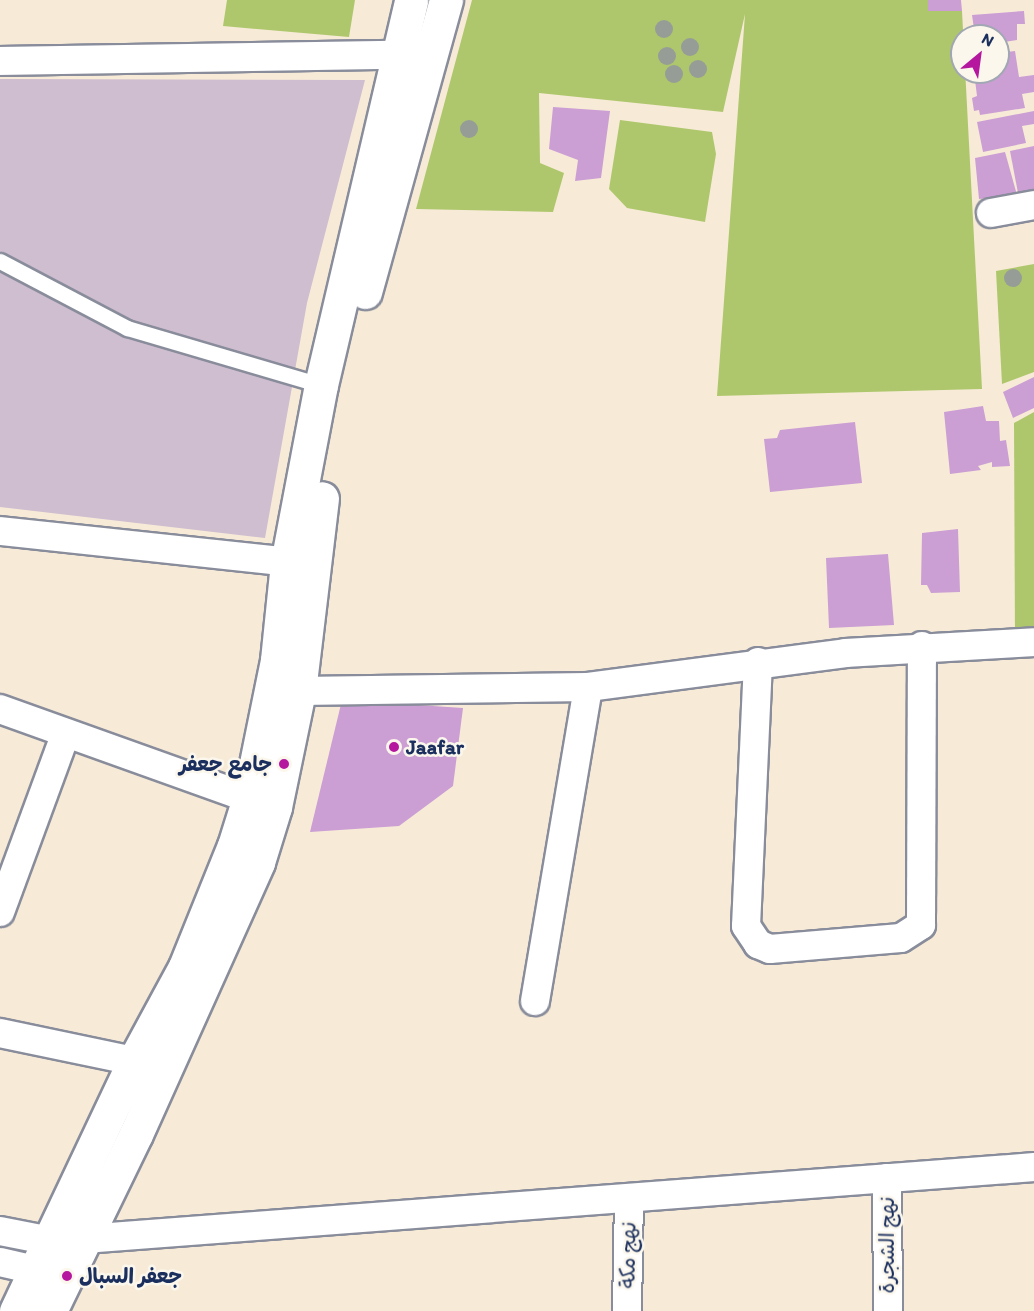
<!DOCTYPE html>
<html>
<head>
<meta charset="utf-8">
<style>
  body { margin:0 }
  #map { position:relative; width:1034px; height:1311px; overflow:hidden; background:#f7ebd8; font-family:Itim,"Playpen Sans Arabic",sans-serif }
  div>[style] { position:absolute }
  .industrial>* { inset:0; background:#cfbdd0 }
  .green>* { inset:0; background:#afc76c }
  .building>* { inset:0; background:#cb9ed4 }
  .roads { filter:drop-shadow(2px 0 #898d9b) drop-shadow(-2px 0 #898d9b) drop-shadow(0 2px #898d9b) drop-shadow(0 -2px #898d9b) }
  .service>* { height:15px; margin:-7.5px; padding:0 7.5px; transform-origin:7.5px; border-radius:7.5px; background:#fff }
  .minor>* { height:28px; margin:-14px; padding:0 14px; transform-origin:14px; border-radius:14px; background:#fff }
  .tertiary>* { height:33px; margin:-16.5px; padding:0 16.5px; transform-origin:16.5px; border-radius:16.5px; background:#fff }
  .trees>* { width:18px; height:18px; margin:-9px; border-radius:50%; background:#969d97 }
  .dots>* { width:16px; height:16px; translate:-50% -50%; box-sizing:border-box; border:3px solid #fbf7ec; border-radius:50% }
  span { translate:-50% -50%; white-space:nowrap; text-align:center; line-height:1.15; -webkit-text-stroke:5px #fbf7ec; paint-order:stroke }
  .poi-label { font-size:21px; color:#1b2f5e; font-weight:700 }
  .left { translate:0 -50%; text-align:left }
  .right { translate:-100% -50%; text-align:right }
  .street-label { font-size:21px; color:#1b2f5e }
  .north { position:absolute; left:950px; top:24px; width:60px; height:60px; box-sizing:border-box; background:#fbf7ec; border:2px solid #a1a7b3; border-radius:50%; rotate:29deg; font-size:16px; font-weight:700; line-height:24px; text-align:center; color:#1b2f5e }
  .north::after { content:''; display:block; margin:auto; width:21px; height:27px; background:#b5179e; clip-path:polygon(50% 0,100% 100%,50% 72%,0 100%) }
</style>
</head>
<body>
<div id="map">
  <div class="industrial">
    <div style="clip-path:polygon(0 79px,365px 80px,307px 303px,265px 538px,0 507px)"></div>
  </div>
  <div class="green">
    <div style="clip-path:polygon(227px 0,355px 0,349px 37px,223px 26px)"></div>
    <div style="clip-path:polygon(472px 0,928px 0,962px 11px,982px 389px,717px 396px,745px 14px,723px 112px,539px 93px,540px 163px,564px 173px,553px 212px,416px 209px)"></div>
    <div style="clip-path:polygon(620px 120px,712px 132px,716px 154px,705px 222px,627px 208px,609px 189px)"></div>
    <div style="clip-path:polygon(1034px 264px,1034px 372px,1002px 384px,996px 271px)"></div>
    <div style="clip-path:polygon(1034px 412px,1034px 631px,1015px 642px,1014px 423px)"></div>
  </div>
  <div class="building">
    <div style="clip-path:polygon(928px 0,961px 0,962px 11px,928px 11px)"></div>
    <div style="clip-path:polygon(1024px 11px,1025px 24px,1017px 24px,1017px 40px,998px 43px,998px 36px,975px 36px,972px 15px)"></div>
    <div style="clip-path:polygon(1015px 51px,1019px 77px,1034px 75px,1034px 92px,1022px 94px,1025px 108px,980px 115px,979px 110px,974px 111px,972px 98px,977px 96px,974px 72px,998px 72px,998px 53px)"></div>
    <div style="clip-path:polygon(553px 107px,610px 111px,601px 178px,575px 181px,578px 160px,549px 149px)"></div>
    <div style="clip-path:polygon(1034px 111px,1034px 124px,1022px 126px,1026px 143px,983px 152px,977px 122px)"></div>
    <div style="clip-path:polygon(1034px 146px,1034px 190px,1018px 193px,1010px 151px)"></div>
    <div style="clip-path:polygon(1005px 152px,1017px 195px,979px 199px,975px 158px)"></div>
    <div style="clip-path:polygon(1034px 377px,1034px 408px,1013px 418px,1003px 392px)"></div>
    <div style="clip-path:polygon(983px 406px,986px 421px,999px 421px,1000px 441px,1006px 440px,1010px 466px,992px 467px,992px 462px,978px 466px,981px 470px,950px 474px,944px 412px)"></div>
    <div style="clip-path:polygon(855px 422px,862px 483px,770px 492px,764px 439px,777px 438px,780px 430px)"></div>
    <div style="clip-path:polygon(958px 529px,960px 592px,931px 593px,927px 585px,921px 585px,922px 533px)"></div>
    <div style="clip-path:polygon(888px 554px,894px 625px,829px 628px,826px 558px)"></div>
    <div style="clip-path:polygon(342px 700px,463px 708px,453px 786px,399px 826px,310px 832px)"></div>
  </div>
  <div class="roads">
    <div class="service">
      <div style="left:0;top:261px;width:144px;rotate:27.8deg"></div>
      <div style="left:127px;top:328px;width:202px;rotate:16.4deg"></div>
    </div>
    <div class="minor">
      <div style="left:0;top:61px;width:397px;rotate:-0.9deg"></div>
      <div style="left:991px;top:213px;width:44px;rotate:-10.5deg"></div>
      <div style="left:0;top:531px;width:311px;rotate:6.1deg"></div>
      <div style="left:758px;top:662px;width:264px;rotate:92.6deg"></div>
      <div style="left:746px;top:926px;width:22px;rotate:56deg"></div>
      <div style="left:758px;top:944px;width:13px;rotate:23deg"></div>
      <div style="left:770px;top:949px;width:131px;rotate:-4.8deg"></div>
      <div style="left:901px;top:938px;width:24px;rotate:-33deg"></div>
      <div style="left:921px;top:925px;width:279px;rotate:-89.8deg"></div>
      <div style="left:299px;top:691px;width:289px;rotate:-0.8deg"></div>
      <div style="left:588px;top:687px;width:260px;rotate:-7.5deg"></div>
      <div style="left:846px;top:653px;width:188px;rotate:-3.3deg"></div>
      <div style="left:0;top:709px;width:264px;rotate:19.7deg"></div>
      <div style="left:0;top:912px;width:189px;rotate:-69.8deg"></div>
      <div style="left:535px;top:1001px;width:318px;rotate:-80.4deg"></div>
      <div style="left:0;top:1033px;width:137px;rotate:11.8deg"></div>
      <div style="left:887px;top:1178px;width:133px;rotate:89.6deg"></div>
      <div style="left:0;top:1231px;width:52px;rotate:11.1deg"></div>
      <div style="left:51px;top:1241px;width:33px;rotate:-3deg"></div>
      <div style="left:84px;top:1239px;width:953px;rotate:-4.33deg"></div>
      <div style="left:0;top:1262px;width:58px;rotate:12.8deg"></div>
      <div style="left:627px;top:1311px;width:112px;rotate:-89deg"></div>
    </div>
    <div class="tertiary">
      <div style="left:365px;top:292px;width:303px;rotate:-74.5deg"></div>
      <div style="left:16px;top:1311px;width:276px;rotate:-64.7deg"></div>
      <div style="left:134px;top:1061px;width:107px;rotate:-61.5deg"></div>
      <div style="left:185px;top:967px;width:131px;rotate:-68deg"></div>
      <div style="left:234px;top:846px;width:50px;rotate:-72.6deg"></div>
      <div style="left:249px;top:798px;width:141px;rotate:-78.5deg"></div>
      <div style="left:277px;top:660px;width:98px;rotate:-84.1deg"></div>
      <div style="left:287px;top:563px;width:181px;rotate:-79.2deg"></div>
      <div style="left:321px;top:385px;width:395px;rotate:-76.8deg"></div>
      <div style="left:50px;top:1311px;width:197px;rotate:-64.1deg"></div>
      <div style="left:136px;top:1134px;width:298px;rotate:-65.8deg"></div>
      <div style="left:258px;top:862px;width:58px;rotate:-72.8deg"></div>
      <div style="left:275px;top:807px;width:118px;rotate:-78.3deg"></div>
      <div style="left:299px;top:691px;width:194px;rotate:-83.2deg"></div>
    </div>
  </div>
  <div class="trees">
    <div style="left:664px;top:29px"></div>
    <div style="left:690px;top:47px"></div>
    <div style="left:667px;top:56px"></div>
    <div style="left:698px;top:69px"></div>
    <div style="left:674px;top:74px"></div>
    <div style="left:469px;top:129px"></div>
    <div style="left:1013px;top:278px"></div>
  </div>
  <div class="dots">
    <div style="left:394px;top:747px;background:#b5179e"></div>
    <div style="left:284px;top:764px;background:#b5179e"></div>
    <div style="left:67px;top:1276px;background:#b5179e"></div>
  </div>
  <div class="poi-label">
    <span class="left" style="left:406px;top:747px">Jaafar</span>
    <span class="right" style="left:272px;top:764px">جامع جعفر</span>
    <span class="left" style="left:79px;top:1276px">جعفر السبال</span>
  </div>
  <div class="street-label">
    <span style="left:887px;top:1245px;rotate:-90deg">نهج الشجرة</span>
    <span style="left:628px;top:1255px;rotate:-89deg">نهج مكة</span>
  </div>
  <div class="north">N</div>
</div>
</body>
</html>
